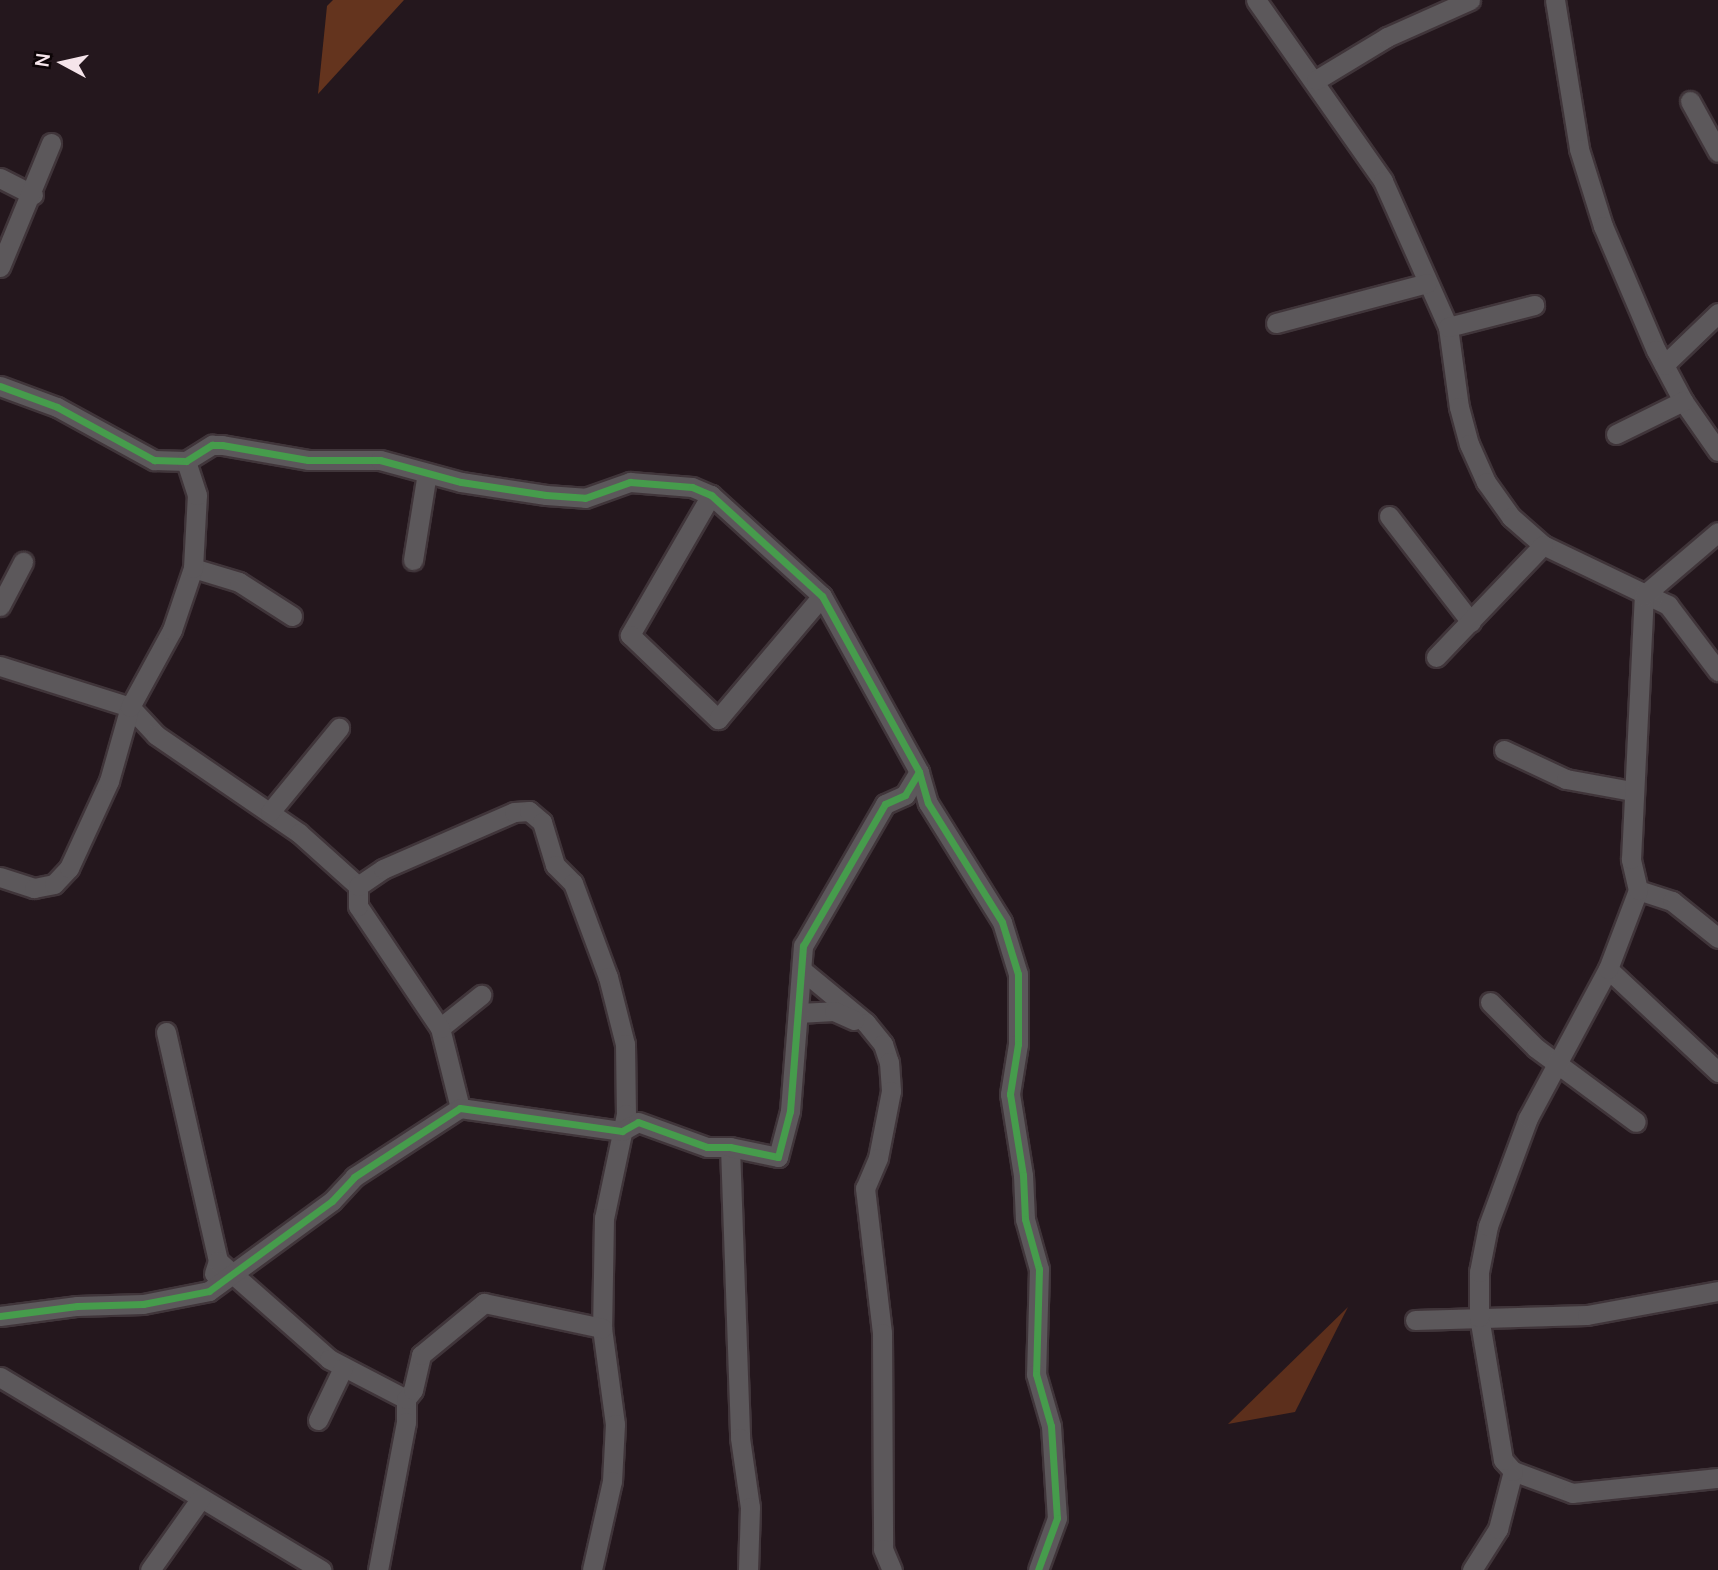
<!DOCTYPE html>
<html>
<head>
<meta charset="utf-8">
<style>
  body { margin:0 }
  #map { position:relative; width:1718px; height:1570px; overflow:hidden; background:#24171d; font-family:Manrope,sans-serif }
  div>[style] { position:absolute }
  .green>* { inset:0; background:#5c2f1c }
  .forest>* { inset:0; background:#64341e }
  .roads { filter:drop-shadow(2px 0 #40353a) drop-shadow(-2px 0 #40353a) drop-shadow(0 2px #40353a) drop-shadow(0 -2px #40353a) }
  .minor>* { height:19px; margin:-9.5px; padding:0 9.5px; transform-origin:9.5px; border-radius:9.5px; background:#5c585b }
  .cycleway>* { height:7px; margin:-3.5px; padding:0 3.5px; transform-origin:3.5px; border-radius:3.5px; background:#469c4c }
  span { translate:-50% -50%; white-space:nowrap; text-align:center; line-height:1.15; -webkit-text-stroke:7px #0c0406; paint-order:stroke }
  .north { position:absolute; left:28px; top:28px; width:70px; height:70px; -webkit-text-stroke:5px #0c0406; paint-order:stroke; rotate:278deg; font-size:19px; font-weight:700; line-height:28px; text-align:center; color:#f5e4ea }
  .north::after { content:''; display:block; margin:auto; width:24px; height:32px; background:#f5e4ea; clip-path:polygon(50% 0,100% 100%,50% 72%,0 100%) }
</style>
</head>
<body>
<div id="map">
  <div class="green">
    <div style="clip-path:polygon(1348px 1307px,1295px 1412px,1228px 1424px)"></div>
  </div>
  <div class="forest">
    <div style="clip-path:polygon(333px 0,404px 0,318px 94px,327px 6px)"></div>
  </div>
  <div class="roads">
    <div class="minor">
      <div style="left:1256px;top:0;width:221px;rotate:54.9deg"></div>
      <div style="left:1383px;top:181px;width:160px;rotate:66deg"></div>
      <div style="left:1448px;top:327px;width:81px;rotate:82.2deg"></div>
      <div style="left:1459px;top:407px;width:38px;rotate:75deg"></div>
      <div style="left:1469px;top:444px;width:42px;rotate:65.9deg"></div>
      <div style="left:1486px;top:482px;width:43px;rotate:54.5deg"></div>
      <div style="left:1511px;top:517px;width:43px;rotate:41.2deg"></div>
      <div style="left:1543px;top:545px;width:139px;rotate:25.6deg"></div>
      <div style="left:1668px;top:605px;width:83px;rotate:52.9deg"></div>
      <div style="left:1555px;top:0;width:151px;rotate:80.8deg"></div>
      <div style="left:1579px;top:149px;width:81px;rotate:72.7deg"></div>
      <div style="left:1603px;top:226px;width:135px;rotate:66.9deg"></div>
      <div style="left:1656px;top:350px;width:58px;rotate:62.1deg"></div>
      <div style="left:1683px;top:401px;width:61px;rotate:55deg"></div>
      <div style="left:1316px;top:80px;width:83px;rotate:-31.2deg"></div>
      <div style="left:1387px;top:37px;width:91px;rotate:-24deg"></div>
      <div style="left:1690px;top:101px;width:58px;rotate:61.2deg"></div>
      <div style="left:0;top:178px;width:37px;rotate:27deg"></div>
      <div style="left:0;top:267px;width:134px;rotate:-67.6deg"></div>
      <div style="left:1276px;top:323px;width:156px;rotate:-14.8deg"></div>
      <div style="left:1448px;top:327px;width:89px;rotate:-14.3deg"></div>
      <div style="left:1664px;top:365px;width:75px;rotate:-43.9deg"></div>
      <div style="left:0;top:386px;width:61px;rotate:20.2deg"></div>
      <div style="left:57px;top:407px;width:111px;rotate:28.7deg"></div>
      <div style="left:154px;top:460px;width:32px;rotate:2deg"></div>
      <div style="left:186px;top:461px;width:31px;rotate:-32deg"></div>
      <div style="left:212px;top:445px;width:10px"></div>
      <div style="left:222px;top:445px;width:87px;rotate:9.9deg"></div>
      <div style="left:308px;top:460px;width:72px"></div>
      <div style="left:380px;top:460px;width:84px;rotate:15.2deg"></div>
      <div style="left:461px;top:482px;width:86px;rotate:8.7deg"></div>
      <div style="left:546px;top:495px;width:39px;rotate:4deg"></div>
      <div style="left:585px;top:498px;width:48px;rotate:-19.6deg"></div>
      <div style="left:630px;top:482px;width:62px;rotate:4.6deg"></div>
      <div style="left:692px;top:487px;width:21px;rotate:23deg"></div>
      <div style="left:711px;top:495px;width:150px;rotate:42.3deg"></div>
      <div style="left:822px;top:596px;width:201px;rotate:61.1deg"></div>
      <div style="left:919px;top:772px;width:32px;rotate:74deg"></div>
      <div style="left:928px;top:803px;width:140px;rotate:58.1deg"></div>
      <div style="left:1002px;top:922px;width:54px;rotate:72.9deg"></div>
      <div style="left:1018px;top:974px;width:70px;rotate:90deg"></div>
      <div style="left:1018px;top:1044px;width:51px;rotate:99.1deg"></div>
      <div style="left:1010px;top:1094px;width:82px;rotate:80.9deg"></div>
      <div style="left:1023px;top:1175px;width:44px;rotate:87.4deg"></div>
      <div style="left:1025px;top:1219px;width:52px;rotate:74.4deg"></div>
      <div style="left:1039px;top:1269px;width:105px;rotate:91.6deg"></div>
      <div style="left:1036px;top:1374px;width:54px;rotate:73.9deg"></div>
      <div style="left:1051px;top:1426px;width:92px;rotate:86.3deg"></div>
      <div style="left:1057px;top:1518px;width:55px;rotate:110.1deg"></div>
      <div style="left:1616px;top:434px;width:75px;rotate:-26.2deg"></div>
      <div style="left:711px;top:495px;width:162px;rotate:120.1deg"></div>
      <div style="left:630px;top:635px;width:122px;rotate:43.7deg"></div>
      <div style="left:718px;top:719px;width:161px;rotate:-49.8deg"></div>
      <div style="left:1389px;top:516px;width:134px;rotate:52.3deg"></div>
      <div style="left:413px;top:560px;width:88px;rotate:-80.9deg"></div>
      <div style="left:193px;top:568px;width:48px;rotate:16.9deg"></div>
      <div style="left:239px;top:582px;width:63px;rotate:32.7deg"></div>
      <div style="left:0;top:606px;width:50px;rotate:-62.4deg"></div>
      <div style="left:1436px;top:657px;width:155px;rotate:-46.3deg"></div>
      <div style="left:0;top:666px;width:136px;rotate:17.5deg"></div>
      <div style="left:130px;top:707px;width:38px;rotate:47deg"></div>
      <div style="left:156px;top:735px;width:173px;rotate:34.4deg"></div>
      <div style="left:299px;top:833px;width:79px;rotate:41.9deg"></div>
      <div style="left:1504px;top:750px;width:68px;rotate:25.1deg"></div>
      <div style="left:1566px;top:779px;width:67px;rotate:10.3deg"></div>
      <div style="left:270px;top:812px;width:109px;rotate:-50.6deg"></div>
      <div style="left:0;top:877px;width:36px;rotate:18deg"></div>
      <div style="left:34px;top:888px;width:20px;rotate:-11deg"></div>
      <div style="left:54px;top:884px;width:22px;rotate:-47deg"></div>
      <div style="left:69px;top:868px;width:96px;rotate:-65.3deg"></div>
      <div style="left:109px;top:781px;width:77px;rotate:-74.2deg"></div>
      <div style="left:130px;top:707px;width:88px;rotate:-61.4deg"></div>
      <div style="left:172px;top:630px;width:65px;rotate:-71.3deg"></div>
      <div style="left:193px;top:568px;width:73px;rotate:-86.9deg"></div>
      <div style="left:197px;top:495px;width:36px;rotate:-108deg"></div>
      <div style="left:1638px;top:890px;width:36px;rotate:18deg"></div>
      <div style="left:1672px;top:901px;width:59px;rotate:38.8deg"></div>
      <div style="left:1608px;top:969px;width:151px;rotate:43.1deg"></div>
      <div style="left:802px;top:970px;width:83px;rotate:39.6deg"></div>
      <div style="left:866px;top:1023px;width:27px;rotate:51deg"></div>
      <div style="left:883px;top:1044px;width:19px;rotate:72deg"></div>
      <div style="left:889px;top:1062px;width:29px;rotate:86deg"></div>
      <div style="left:891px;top:1091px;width:68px;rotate:101deg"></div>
      <div style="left:878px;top:1158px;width:33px;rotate:113deg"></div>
      <div style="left:865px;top:1188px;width:146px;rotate:83.3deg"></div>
      <div style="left:882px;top:1333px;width:216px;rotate:89.7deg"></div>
      <div style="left:883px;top:1549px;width:23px;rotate:67deg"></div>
      <div style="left:1490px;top:1002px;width:65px;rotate:45deg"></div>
      <div style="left:1536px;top:1048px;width:124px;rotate:36.5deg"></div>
      <div style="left:798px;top:1013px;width:36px;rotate:-3deg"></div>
      <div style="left:834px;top:1011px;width:22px;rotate:24deg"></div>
      <div style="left:440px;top:1028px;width:53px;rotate:-38.8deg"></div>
      <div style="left:166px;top:1032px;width:235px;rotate:77.2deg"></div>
      <div style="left:218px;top:1261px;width:13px;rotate:108deg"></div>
      <div style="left:460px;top:1108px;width:82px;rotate:-104deg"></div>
      <div style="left:440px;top:1028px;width:147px;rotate:-123.9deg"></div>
      <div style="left:358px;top:906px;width:20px;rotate:-90deg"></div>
      <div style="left:358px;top:886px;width:30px;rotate:-34deg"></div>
      <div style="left:383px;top:869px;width:143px;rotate:-23.5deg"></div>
      <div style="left:514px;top:812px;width:15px;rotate:-4deg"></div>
      <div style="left:529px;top:811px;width:17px;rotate:40deg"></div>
      <div style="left:542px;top:822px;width:45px;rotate:73.2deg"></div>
      <div style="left:555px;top:865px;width:25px;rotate:45deg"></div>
      <div style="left:573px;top:883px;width:100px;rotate:69.6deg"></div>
      <div style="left:608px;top:977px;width:69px;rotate:75.8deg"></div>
      <div style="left:625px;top:1044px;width:70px;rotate:89.2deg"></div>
      <div style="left:626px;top:1114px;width:106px;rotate:101.9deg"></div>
      <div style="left:604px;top:1218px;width:110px;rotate:91deg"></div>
      <div style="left:602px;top:1328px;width:97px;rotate:82.3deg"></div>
      <div style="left:615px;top:1424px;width:57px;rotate:93deg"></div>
      <div style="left:612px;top:1481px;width:91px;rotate:102.7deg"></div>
      <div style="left:730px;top:1147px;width:291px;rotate:88deg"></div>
      <div style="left:740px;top:1438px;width:70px;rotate:81.8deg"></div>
      <div style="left:750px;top:1507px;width:63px;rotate:91.8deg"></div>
      <div style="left:218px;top:1261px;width:148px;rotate:41.4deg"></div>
      <div style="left:329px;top:1359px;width:87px;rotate:27.5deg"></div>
      <div style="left:406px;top:1399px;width:23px;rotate:90deg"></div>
      <div style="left:406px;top:1422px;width:151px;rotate:100.7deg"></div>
      <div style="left:0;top:1316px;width:78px;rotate:-7.4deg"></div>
      <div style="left:77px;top:1306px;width:66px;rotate:-1.7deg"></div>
      <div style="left:143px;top:1304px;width:67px;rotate:-11.1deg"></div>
      <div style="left:209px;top:1291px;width:152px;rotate:-36.2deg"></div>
      <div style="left:332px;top:1201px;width:33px;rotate:-47deg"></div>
      <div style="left:354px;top:1177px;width:126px;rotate:-33.1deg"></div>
      <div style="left:460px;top:1108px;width:164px;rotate:8.1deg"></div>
      <div style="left:622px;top:1131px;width:18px;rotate:-29deg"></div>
      <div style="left:638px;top:1122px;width:73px;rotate:19.9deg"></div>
      <div style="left:707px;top:1147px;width:23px"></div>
      <div style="left:730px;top:1147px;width:49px;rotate:11.8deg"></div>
      <div style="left:778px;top:1157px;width:48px;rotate:-75.4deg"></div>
      <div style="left:790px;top:1111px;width:166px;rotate:-85.5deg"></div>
      <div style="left:803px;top:946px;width:164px;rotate:-60deg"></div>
      <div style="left:885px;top:804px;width:22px;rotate:-24deg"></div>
      <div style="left:905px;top:795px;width:27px;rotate:-59deg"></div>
      <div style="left:1415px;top:1320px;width:172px;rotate:-1.7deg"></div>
      <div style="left:1587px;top:1315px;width:133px;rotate:-10.4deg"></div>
      <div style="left:0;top:1377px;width:375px;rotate:31deg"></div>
      <div style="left:406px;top:1399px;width:11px;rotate:-52deg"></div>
      <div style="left:413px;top:1390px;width:36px;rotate:-77deg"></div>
      <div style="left:421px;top:1355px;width:82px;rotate:-39.5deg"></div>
      <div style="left:484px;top:1303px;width:121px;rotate:12deg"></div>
      <div style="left:318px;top:1420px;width:58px;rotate:-64.3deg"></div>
      <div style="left:1513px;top:1471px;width:63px;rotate:20.4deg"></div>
      <div style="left:1572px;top:1493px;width:147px;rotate:-5.9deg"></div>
      <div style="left:150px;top:1570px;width:88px;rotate:-54.7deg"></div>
      <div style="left:1472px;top:1570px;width:49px;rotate:-57.6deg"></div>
      <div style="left:1498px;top:1529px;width:60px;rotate:-75.5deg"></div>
      <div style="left:1513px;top:1471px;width:15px;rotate:-132deg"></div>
      <div style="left:1503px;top:1460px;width:145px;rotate:-99.5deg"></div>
      <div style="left:1479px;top:1317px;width:45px;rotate:-90deg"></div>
      <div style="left:1479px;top:1272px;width:47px;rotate:-78.9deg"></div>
      <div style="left:1488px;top:1226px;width:115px;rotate:-69.7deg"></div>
      <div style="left:1528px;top:1118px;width:169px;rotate:-61.8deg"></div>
      <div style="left:1608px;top:969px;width:85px;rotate:-69.2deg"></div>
      <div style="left:1638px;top:890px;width:32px;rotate:-103deg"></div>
      <div style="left:1631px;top:859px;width:264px;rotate:-87.2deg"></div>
      <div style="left:1644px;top:595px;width:97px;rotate:-40.4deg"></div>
    </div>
  </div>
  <div class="cycleway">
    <div style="left:0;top:386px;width:61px;rotate:20.2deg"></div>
    <div style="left:57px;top:407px;width:111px;rotate:28.7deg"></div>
    <div style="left:154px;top:460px;width:32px;rotate:2deg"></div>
    <div style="left:186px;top:461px;width:31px;rotate:-32deg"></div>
    <div style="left:212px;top:445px;width:10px"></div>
    <div style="left:222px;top:445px;width:87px;rotate:9.9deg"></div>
    <div style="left:308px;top:460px;width:72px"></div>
    <div style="left:380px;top:460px;width:84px;rotate:15.2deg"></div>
    <div style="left:461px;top:482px;width:86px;rotate:8.7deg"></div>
    <div style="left:546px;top:495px;width:39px;rotate:4deg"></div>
    <div style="left:585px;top:498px;width:48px;rotate:-19.6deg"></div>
    <div style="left:630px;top:482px;width:62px;rotate:4.6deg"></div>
    <div style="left:692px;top:487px;width:21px;rotate:23deg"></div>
    <div style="left:711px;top:495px;width:150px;rotate:42.3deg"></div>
    <div style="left:822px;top:596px;width:201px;rotate:61.1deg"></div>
    <div style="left:919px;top:772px;width:32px;rotate:74deg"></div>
    <div style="left:928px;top:803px;width:140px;rotate:58.1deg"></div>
    <div style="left:1002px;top:922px;width:54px;rotate:72.9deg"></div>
    <div style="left:1018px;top:974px;width:70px;rotate:90deg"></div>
    <div style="left:1018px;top:1044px;width:51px;rotate:99.1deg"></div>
    <div style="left:1010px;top:1094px;width:82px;rotate:80.9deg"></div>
    <div style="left:1023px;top:1175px;width:44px;rotate:87.4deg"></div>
    <div style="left:1025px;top:1219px;width:52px;rotate:74.4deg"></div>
    <div style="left:1039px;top:1269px;width:105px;rotate:91.6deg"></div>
    <div style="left:1036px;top:1374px;width:54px;rotate:73.9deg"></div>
    <div style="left:1051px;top:1426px;width:92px;rotate:86.3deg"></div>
    <div style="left:1057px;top:1518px;width:55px;rotate:110.1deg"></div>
    <div style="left:0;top:1316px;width:78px;rotate:-7.4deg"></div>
    <div style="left:77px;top:1306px;width:66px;rotate:-1.7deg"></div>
    <div style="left:143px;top:1304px;width:67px;rotate:-11.1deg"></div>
    <div style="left:209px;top:1291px;width:152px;rotate:-36.2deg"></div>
    <div style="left:332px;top:1201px;width:33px;rotate:-47deg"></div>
    <div style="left:354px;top:1177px;width:126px;rotate:-33.1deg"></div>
    <div style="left:460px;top:1108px;width:164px;rotate:8.1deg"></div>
    <div style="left:622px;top:1131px;width:18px;rotate:-29deg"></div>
    <div style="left:638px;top:1122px;width:73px;rotate:19.9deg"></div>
    <div style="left:707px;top:1147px;width:23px"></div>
    <div style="left:730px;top:1147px;width:49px;rotate:11.8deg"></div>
    <div style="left:778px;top:1157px;width:48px;rotate:-75.4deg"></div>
    <div style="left:790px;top:1111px;width:166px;rotate:-85.5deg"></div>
    <div style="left:803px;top:946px;width:164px;rotate:-60deg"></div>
    <div style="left:885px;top:804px;width:22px;rotate:-24deg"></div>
    <div style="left:905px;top:795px;width:27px;rotate:-59deg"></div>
  </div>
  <div class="north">N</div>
</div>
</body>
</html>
